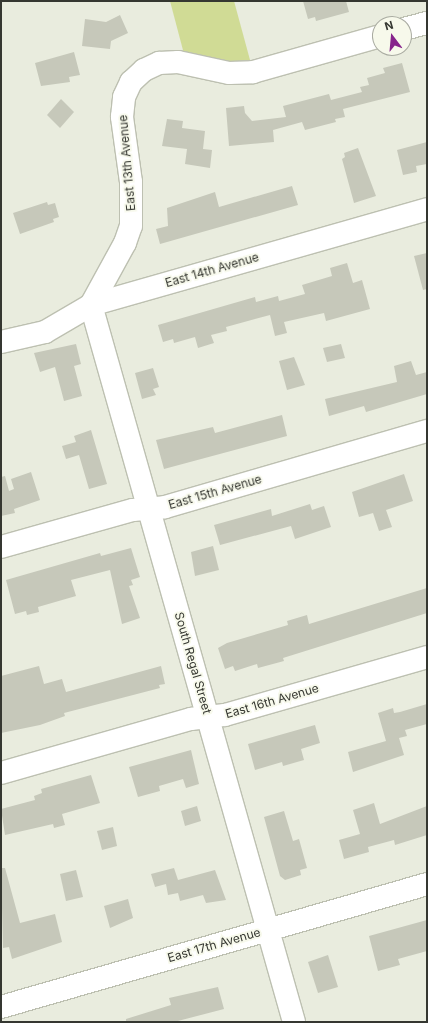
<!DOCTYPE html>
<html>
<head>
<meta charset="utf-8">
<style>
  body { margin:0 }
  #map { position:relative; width:428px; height:1023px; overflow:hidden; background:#e9ecde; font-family:Inter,sans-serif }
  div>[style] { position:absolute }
  .green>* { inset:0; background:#d0db95 }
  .building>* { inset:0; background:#c6c8ba }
  .roads { filter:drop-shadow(1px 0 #bdc0b1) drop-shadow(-1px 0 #bdc0b1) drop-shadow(0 1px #bdc0b1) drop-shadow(0 -1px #bdc0b1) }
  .minor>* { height:22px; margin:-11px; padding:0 11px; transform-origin:11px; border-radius:11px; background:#fff }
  span { translate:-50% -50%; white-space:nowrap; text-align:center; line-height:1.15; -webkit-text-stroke:3.5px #f7f9eb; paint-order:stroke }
  .street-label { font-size:12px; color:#353731 }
  .frame { position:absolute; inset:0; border:2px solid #353731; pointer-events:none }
  .north { position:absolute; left:372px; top:16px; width:40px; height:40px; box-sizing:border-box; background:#f7f9eb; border:1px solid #a9aba1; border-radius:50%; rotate:344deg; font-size:11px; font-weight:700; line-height:16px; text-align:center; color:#353731 }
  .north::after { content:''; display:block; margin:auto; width:14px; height:18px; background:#87248c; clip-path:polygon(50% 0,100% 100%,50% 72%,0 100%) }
</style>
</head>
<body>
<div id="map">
  <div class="green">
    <div style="clip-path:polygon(170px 1px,234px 1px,250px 60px,228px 62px,184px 54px)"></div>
  </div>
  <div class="building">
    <div style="clip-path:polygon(303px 1px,346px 1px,349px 12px,316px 21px,315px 17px,308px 19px)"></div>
    <div style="clip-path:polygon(120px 15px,128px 33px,111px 41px,110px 49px,82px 46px,85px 19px,106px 22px)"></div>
    <div style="clip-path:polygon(74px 52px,80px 75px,69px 77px,70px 82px,41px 86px,35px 63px)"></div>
    <div style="clip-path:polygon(402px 63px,410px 92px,343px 109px,345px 117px,335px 119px,336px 122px,305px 130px,302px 122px,273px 130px,274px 142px,229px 146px,226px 108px,244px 106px,245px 113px,252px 121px,286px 117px,283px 106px,329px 94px,331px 100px,362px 92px,360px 87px,369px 85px,367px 78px,385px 73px,383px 68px)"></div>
    <div style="clip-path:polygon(61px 99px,74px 112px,60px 128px,47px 115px)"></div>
    <div style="clip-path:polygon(167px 119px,183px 121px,182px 128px,205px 131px,203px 149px,212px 150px,210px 168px,185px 164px,187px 149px,162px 146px)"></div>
    <div style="clip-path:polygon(427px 142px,427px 164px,416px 166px,417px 172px,403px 175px,397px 150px)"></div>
    <div style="clip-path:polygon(358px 148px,376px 196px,354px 203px,342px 159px,345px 157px,344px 153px)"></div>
    <div style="clip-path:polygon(292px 186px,298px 205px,160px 244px,156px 229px,168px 226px,167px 208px,215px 192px,219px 207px)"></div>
    <div style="clip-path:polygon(47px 202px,48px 205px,55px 203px,59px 217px,53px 219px,54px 222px,20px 234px,13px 213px)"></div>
    <div style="clip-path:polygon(427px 253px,427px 289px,423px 290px,414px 256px)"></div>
    <div style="clip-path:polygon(347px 263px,353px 283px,362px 280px,370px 309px,326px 321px,324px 313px,284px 322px,287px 333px,275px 336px,270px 315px,226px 327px,227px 331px,211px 335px,214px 343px,198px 348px,195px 337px,174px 343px,173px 339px,163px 342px,158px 325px,255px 297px,256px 302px,278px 296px,279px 301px,305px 294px,302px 285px,332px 276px,330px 268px)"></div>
    <div style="clip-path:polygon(76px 344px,81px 364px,74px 366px,82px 396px,64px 401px,55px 367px,40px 372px,34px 353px)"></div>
    <div style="clip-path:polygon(341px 344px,345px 358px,327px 362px,323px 348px)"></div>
    <div style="clip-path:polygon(294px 357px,305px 385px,287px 390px,279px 361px)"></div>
    <div style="clip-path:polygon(411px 361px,416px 375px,427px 372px,427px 394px,366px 412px,364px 406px,329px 416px,325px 399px,397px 382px,394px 366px)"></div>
    <div style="clip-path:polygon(153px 368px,159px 387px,153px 389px,156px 395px,142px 399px,135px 373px)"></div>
    <div style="clip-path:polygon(282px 415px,287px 436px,164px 469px,156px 440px,213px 427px,215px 433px)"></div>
    <div style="clip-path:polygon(91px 430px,107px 484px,89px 489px,79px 455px,66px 459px,62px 446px,76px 442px,74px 436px)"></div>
    <div style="clip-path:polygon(31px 472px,40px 500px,14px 509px,15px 513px,1px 516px,1px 477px,5px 476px,9px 491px,14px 489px,11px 479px)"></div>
    <div style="clip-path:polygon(404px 474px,413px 501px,386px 510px,392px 527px,379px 531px,373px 513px,359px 517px,352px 492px)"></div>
    <div style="clip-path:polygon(310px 504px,312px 510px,324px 506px,331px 527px,295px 539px,291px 526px,220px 545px,214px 525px,271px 509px,272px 516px)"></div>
    <div style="clip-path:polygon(213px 546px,219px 570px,195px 576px,191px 552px)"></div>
    <div style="clip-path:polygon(131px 548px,140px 577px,131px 580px,133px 585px,129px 586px,140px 618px,122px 624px,110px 570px,71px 580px,76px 596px,38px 607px,39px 612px,27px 615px,26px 611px,15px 614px,6px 580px,100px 553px,101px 556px)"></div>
    <div style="clip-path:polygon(427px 588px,427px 613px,283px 658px,284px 661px,258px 668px,257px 664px,235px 671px,233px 666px,225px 669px,218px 648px,227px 643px,288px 625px,287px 621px,307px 615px,309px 624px)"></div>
    <div style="clip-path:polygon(39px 666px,44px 684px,62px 679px,66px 692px,161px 666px,165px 684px,159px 685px,160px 688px,64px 713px,65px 716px,40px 725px,1px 733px,1px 676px)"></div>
    <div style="clip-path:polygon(427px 704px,427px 724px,405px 730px,407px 736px,399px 738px,404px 755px,353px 772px,348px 752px,386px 741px,378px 713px,393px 708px,394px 713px,400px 712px)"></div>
    <div style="clip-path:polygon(315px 725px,320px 743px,301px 749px,304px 760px,283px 766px,282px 762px,255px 770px,248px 744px)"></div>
    <div style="clip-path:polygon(191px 750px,199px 784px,186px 788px,183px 779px,159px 786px,160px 791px,138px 797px,129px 767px)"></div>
    <div style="clip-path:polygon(91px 775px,100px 803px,62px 814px,65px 825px,54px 828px,53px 824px,5px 835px,1px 809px,35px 800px,34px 796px,42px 793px,41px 789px)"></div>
    <div style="clip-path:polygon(374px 803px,380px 824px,427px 806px,427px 835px,395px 845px,394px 840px,368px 847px,369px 852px,344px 859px,339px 840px,360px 834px,353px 810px)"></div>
    <div style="clip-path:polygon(197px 806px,201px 821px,185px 826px,181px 811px)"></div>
    <div style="clip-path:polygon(284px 811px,293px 841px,299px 839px,307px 868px,300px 870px,301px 875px,285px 880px,280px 876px,264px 817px)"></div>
    <div style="clip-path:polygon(113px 827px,117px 846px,102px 850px,97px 831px)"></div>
    <div style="clip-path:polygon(1px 868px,5px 868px,20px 923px,55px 914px,62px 942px,12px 959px,9px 947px,3px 948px)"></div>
    <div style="clip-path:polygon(174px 868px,178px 880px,215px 870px,226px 900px,206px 903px,203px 895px,180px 901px,178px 893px,168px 895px,166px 884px,155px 887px,151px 874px)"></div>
    <div style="clip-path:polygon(76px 870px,83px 897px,66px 901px,60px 874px)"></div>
    <div style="clip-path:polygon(128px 899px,133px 918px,110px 928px,104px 906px)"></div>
    <div style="clip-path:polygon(427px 920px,427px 951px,398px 959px,400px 965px,378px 971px,369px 936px)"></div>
    <div style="clip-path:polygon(328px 955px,338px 987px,318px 993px,308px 962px)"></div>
    <div style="clip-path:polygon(218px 987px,224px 1009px,174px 1022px,126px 1022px,126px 1019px,171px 1005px,169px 998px)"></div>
  </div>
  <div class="roads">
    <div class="minor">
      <div style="left:404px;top:29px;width:24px;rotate:-15deg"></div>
      <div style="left:91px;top:305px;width:745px;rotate:74.19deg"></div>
      <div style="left:91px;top:305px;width:71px;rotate:-61.3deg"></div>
      <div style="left:125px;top:243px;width:18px;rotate:-71deg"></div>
      <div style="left:131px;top:226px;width:44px;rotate:-90deg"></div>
      <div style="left:131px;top:182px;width:66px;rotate:-97.9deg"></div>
      <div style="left:122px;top:117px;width:20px;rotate:-84deg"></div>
      <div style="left:124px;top:97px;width:17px;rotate:-65deg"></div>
      <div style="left:131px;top:82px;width:18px;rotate:-43deg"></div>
      <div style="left:144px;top:70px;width:17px;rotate:-25deg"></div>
      <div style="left:159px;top:63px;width:19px;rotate:-3deg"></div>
      <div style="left:178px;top:62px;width:52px;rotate:12.2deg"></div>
      <div style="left:229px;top:73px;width:24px;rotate:-2deg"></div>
      <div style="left:253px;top:72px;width:132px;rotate:-15.8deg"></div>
      <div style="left:1px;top:342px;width:45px;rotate:-12.8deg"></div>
      <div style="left:45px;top:332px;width:53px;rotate:-30.4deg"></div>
      <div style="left:91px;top:305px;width:349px;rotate:-15.9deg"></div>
      <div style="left:1px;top:547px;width:137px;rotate:-15.7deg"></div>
      <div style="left:133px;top:510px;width:32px;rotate:-5deg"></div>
      <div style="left:165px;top:507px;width:273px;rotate:-16.2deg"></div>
      <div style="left:1px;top:773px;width:198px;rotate:-15.9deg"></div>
      <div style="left:191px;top:719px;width:34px;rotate:-7deg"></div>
      <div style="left:225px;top:715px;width:210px;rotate:-16deg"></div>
      <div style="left:1px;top:1007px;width:443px;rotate:-16.1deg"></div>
    </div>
  </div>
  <div class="street-label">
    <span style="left:127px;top:163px;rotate:-95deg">East 13th Avenue</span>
    <span style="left:212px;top:270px;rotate:-16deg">East 14th Avenue</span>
    <span style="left:215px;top:492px;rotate:-16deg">East 15th Avenue</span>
    <span style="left:193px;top:663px;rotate:74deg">South Regal Street</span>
    <span style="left:272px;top:701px;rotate:-16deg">East 16th Avenue</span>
    <span style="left:214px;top:945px;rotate:-16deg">East 17th Avenue</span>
  </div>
  <div class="frame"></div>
  <div class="north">N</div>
</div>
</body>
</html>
